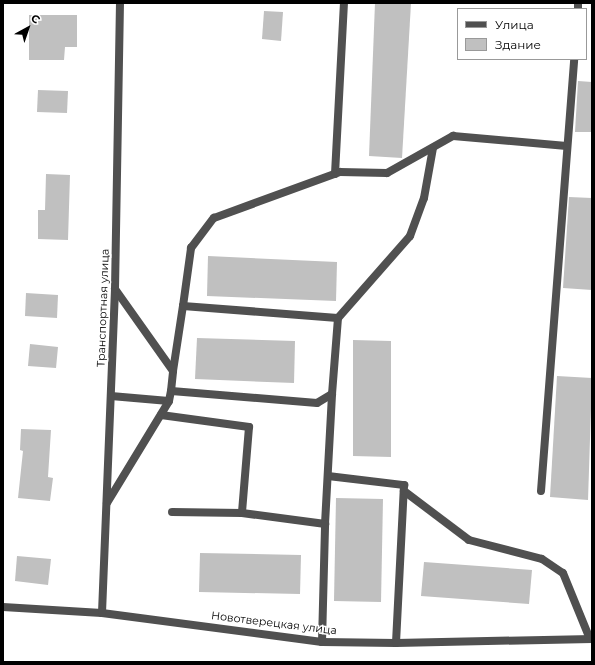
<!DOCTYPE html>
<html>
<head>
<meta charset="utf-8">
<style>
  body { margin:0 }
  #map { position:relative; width:595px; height:665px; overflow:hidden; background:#fff; font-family:Montserrat,sans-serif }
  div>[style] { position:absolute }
  .building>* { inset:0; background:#c0c0c0 }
  .service>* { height:8px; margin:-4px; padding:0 4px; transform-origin:4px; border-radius:4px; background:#505050 }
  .minor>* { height:8px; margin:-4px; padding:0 4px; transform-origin:4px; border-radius:4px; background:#505050 }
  span { translate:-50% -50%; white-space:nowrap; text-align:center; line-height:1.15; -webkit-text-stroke:3px #fff; paint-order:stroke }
  .street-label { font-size:11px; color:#000 }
  .frame { position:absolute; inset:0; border:4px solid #000; pointer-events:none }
  .legend { position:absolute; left:457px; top:8px; width:130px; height:52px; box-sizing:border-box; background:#fff; border:1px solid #999; margin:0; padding:5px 7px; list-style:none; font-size:12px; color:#000 }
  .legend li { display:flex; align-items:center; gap:8px; height:20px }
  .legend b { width:20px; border:1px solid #999 }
  .north { position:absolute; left:8px; top:8px; width:40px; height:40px; -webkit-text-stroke:3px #fff; paint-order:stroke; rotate:40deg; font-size:11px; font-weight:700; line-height:16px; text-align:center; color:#000 }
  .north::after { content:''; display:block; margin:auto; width:14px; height:18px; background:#000; clip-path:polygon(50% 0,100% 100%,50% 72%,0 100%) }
</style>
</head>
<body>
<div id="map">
  <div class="building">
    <div style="clip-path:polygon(375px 3px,411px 3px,402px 158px,369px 156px)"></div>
    <div style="clip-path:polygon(264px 11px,283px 12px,281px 41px,262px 39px)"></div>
    <div style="clip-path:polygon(29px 15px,77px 15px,77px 47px,65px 47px,64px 60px,29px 60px)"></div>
    <div style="clip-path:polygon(578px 81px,592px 82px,592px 132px,575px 132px)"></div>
    <div style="clip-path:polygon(38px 90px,68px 91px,67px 113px,37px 112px)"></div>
    <div style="clip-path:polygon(46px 174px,70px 175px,68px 240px,38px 239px,38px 210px,45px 210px)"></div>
    <div style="clip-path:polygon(569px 197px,592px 198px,592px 290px,563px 288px)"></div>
    <div style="clip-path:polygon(208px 256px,337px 262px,336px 301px,207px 296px)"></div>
    <div style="clip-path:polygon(26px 293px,58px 295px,57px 318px,25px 316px)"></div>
    <div style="clip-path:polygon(197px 338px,295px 341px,294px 383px,195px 379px)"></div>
    <div style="clip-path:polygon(353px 340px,391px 341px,391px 457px,353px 456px)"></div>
    <div style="clip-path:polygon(30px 344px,58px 347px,56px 368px,28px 366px)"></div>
    <div style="clip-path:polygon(557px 376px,592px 378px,588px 500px,550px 497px)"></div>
    <div style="clip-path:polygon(21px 429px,51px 430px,48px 477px,53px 478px,50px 501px,18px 498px,23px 451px,20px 450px)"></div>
    <div style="clip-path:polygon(336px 498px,383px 499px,381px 602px,334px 601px)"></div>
    <div style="clip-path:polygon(200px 553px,301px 555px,300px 594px,199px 592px)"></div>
    <div style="clip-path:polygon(17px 556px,51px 559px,48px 585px,15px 581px)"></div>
    <div style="clip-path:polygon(424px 562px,532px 570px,529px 604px,421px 596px)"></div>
  </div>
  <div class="service">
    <div style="left:578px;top:9px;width:6px;rotate:-90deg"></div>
    <div style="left:335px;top:174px;width:171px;rotate:-87deg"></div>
    <div style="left:115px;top:289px;width:100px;rotate:54.7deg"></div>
    <div style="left:183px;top:306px;width:59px;rotate:-82.1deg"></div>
    <div style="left:191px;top:248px;width:38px;rotate:-53deg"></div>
    <div style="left:214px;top:218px;width:134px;rotate:-20.1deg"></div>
    <div style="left:340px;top:172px;width:47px;rotate:1.2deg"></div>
    <div style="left:387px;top:173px;width:76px;rotate:-29.3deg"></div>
    <div style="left:453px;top:136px;width:114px;rotate:5deg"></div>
    <div style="left:338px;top:318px;width:109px;rotate:-48.7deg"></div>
    <div style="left:410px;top:236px;width:40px;rotate:-69.8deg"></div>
    <div style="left:424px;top:198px;width:51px;rotate:-79.8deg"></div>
    <div style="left:111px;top:396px;width:58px;rotate:4.9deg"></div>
    <div style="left:169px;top:401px;width:10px;rotate:-79deg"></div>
    <div style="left:171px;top:391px;width:20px;rotate:-84deg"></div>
    <div style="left:173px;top:371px;width:66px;rotate:-81.3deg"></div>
    <div style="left:183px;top:306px;width:155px;rotate:4.4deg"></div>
    <div style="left:338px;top:318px;width:76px;rotate:94.5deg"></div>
    <div style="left:332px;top:394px;width:17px;rotate:149deg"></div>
    <div style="left:317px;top:403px;width:146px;rotate:-175.3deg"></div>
    <div style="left:161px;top:415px;width:89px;rotate:7.8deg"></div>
    <div style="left:249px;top:427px;width:86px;rotate:94.7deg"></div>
    <div style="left:242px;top:513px;width:70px;rotate:-179.2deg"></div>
    <div style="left:328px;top:476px;width:77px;rotate:6.8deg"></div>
    <div style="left:404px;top:485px;width:158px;rotate:92.9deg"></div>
    <div style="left:404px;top:491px;width:81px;rotate:37deg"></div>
    <div style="left:469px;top:540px;width:75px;rotate:14.6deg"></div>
    <div style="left:542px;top:559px;width:25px;rotate:34deg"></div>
    <div style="left:563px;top:573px;width:71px;rotate:67.8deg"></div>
    <div style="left:541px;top:491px;width:433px;rotate:-85.6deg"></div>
    <div style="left:107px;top:503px;width:119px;rotate:-58.7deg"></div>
    <div style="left:242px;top:513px;width:84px;rotate:7.5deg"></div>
    <div style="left:325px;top:524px;width:130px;rotate:-86.9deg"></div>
    <div style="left:322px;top:642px;width:118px;rotate:-88.5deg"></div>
  </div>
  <div class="minor">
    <div style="left:3px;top:607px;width:99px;rotate:3.5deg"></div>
    <div style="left:102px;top:613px;width:222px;rotate:7.5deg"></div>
    <div style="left:322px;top:642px;width:74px;rotate:0.8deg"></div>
    <div style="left:396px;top:643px;width:196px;rotate:-1.2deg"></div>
    <div style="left:102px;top:613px;width:324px;rotate:-87.7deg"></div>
    <div style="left:115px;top:289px;width:286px;rotate:-89deg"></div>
  </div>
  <div class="street-label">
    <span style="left:103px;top:308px;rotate:-88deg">Транспортная улица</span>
    <span style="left:274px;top:623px;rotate:7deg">Новотверецкая улица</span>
  </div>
  <div class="frame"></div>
  <ul class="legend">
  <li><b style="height:5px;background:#505050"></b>Улица</li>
  <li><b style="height:11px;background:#c0c0c0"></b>Здание</li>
  </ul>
  <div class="north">С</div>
</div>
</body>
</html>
